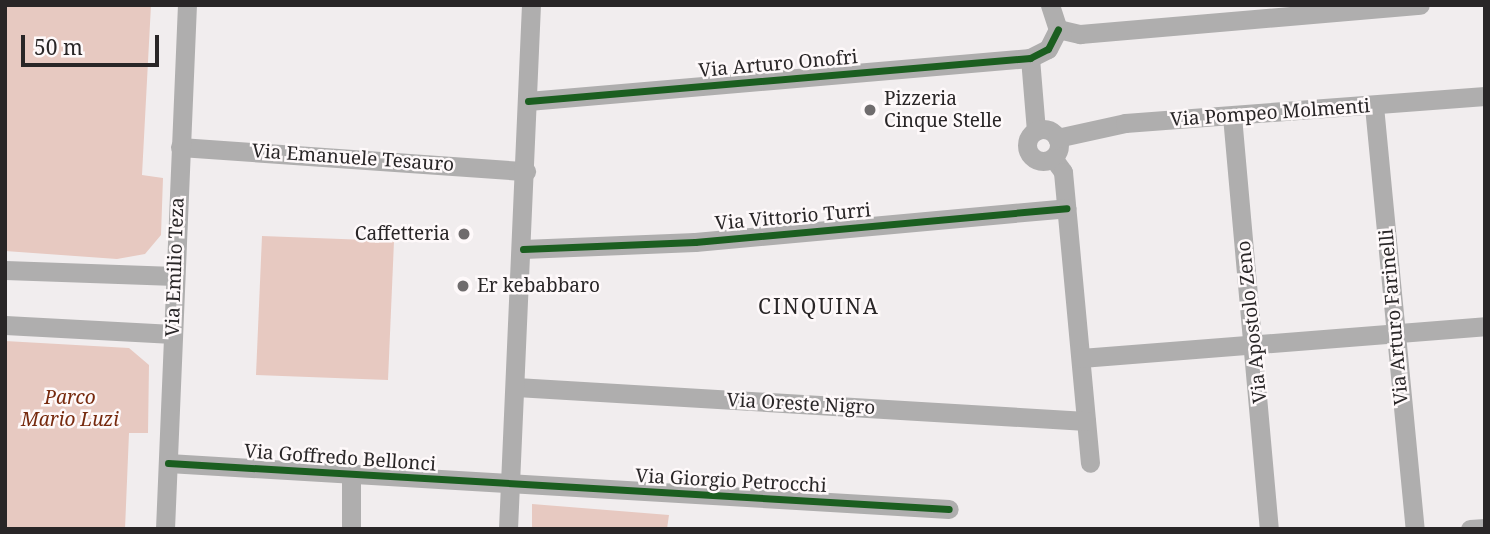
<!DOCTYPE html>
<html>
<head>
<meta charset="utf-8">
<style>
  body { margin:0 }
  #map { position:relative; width:1490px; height:534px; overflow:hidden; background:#f1edee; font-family:"Noto Serif",serif }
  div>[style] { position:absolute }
  .green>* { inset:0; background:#e7c9c1 }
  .minor>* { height:19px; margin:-9.5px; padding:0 9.5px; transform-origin:9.5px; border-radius:9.5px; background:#afaeae }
  .minor>.ring { margin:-9.5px; padding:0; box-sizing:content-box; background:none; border:19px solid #afaeae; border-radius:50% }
  .cycleway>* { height:7px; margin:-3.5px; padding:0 3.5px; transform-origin:3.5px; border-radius:3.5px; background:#1b5e20 }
  .dots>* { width:19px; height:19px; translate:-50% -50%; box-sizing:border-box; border:4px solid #fef9fa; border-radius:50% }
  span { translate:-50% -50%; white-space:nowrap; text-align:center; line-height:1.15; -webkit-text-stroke:5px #fef9fa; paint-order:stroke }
  .street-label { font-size:19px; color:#292627 }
  .poi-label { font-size:19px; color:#292627 }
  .left { translate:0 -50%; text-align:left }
  .right { translate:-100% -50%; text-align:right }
  .park-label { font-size:19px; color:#76290d; font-style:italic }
  .neighbourhood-label { font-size:21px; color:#292627; letter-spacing:2px }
  .frame { position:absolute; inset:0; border:7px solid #292627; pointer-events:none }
  .scale { position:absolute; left:21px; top:35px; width:138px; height:32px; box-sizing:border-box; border:4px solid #292627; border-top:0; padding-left:9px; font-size:21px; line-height:24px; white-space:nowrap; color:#292627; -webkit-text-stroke:5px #fef9fa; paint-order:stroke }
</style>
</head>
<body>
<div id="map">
  <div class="green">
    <div style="clip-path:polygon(5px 5px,151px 5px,142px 175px,163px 178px,161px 235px,145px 254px,117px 259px,5px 251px)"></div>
    <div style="clip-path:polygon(262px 236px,394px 241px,388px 380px,256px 375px)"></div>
    <div style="clip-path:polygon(5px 341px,129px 348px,149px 365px,148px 433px,129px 433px,125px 529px,5px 529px)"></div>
    <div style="clip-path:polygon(532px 504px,669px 515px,667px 529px,532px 529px)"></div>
  </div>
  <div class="minor">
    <div style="left:1050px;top:5px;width:25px;rotate:72deg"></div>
    <div style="left:1058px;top:29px;width:23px;rotate:13deg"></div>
    <div style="left:1080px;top:34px;width:341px;rotate:-4.9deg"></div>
    <div style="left:1030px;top:58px;width:73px;rotate:85.3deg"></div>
    <div style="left:528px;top:101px;width:504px;rotate:-4.9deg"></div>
    <div style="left:1030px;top:58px;width:20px;rotate:-27deg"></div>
    <div style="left:1048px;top:49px;width:22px;rotate:-63deg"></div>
    <div style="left:1374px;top:106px;width:425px;rotate:84.5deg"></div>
    <div style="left:1232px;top:116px;width:415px;rotate:84.9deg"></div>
    <div class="ring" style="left:1027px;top:129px;width:13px;height:13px"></div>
    <div style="left:1057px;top:138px;width:70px;rotate:-12.4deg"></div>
    <div style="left:1125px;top:123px;width:361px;rotate:-4.3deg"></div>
    <div style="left:180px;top:147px;width:347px;rotate:4deg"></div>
    <div style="left:1053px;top:158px;width:17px;rotate:54deg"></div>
    <div style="left:1063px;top:172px;width:292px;rotate:84.7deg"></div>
    <div style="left:523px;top:249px;width:172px;rotate:-2.3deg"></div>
    <div style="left:695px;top:242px;width:373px;rotate:-5.2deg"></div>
    <div style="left:5px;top:270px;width:170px;rotate:2deg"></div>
    <div style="left:5px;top:325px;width:168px;rotate:3.1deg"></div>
    <div style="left:1081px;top:358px;width:405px;rotate:-4.5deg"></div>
    <div style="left:516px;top:387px;width:571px;rotate:3.41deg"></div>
    <div style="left:168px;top:463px;width:782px;rotate:3.37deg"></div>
    <div style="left:165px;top:529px;width:524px;rotate:-87.6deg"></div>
    <div style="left:351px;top:529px;width:55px;rotate:-90deg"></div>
    <div style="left:508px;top:529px;width:525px;rotate:-87.49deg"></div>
    <div style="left:1470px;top:529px;width:15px;rotate:-4deg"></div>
  </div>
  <div class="cycleway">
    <div style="left:528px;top:101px;width:504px;rotate:-4.9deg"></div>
    <div style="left:1030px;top:58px;width:20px;rotate:-27deg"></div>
    <div style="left:1048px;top:49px;width:22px;rotate:-63deg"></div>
    <div style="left:523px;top:249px;width:172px;rotate:-2.3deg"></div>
    <div style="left:695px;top:242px;width:373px;rotate:-5.2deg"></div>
    <div style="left:168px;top:463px;width:782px;rotate:3.37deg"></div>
  </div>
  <div class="dots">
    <div style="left:870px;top:110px;background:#6f6c6d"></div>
    <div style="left:464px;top:234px;background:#6f6c6d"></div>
    <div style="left:463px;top:286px;background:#6f6c6d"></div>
  </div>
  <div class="street-label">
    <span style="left:778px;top:64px;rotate:-5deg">Via Arturo Onofri</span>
    <span style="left:1270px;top:113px;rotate:-4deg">Via Pompeo Molmenti</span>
    <span style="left:353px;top:158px;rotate:4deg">Via Emanuele Tesauro</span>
    <span style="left:793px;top:217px;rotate:-5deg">Via Vittorio Turri</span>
    <span style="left:175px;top:267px;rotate:-88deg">Via Emilio Teza</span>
    <span style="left:1394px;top:317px;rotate:-95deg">Via Arturo Farinelli</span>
    <span style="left:1252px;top:322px;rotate:-96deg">Via Apostolo Zeno</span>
    <span style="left:801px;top:404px;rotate:3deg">Via Oreste Nigro</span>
    <span style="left:340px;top:458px;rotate:4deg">Via Goffredo Bellonci</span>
    <span style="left:731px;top:481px;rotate:3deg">Via Giorgio Petrocchi</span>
  </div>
  <div class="poi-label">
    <span class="left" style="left:884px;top:110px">Pizzeria<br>Cinque Stelle</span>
    <span class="right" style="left:450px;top:234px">Caffetteria</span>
    <span class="left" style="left:477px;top:286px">Er kebabbaro</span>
  </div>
  <div class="park-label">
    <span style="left:70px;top:409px">Parco<br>Mario Luzi</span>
  </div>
  <div class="neighbourhood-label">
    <span style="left:819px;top:306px">CINQUINA</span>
  </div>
  <div class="frame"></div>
  <div class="scale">50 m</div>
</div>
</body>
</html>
